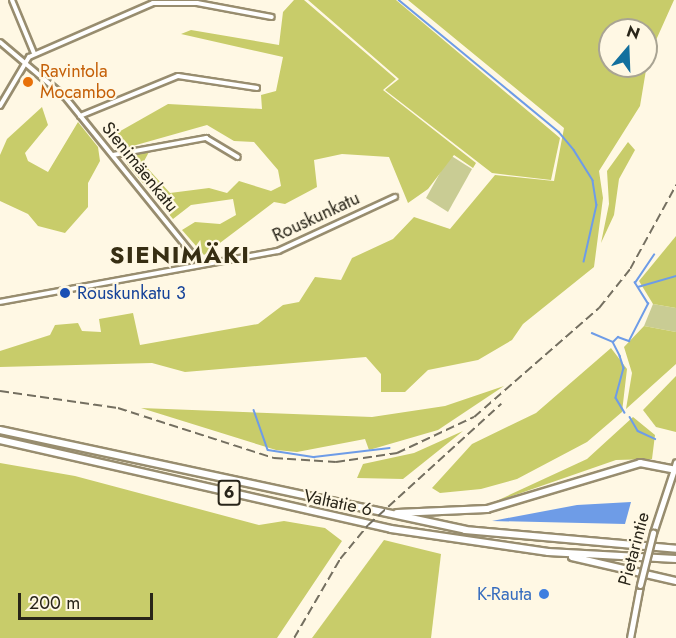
<!DOCTYPE html>
<html>
<head>
<meta charset="utf-8">
<style>
  body { margin:0 }
  #map { position:relative; width:676px; height:638px; overflow:hidden; background:#fff8e4; font-family:Jost,sans-serif }
  div>[style] { position:absolute }
  .green>* { inset:0; background:#c9cc94 }
  .forest>* { inset:0; background:#c8cc6a }
  .water>* { inset:0; background:#6e9ce7 }
  .stream>* { height:1.5px; margin:-0.75px; padding:0 0.75px; transform-origin:0.75px; border-radius:0.75px; background:#6e9ce7 }
  .roads { filter:drop-shadow(2px 0 #988d6f) drop-shadow(-2px 0 #988d6f) drop-shadow(0 2px #988d6f) drop-shadow(0 -2px #988d6f) }
  .minor>* { height:4px; margin:-2px; padding:0 2px; transform-origin:2px; border-radius:2px; background:#fff }
  .secondary>* { height:5px; margin:-2.5px; padding:0 2.5px; transform-origin:2.5px; border-radius:2.5px; background:#fff }
  .primary>* { height:5px; margin:-2.5px; padding:0 2.5px; transform-origin:2.5px; border-radius:2.5px; background:#fff }
  .motorway>* { height:6px; margin:-3px; padding:0 3px; transform-origin:3px; border-radius:3px; background:#fff }
  .rail>* { height:1.5px; margin-top:-0.75px; transform-origin:0; background:repeating-linear-gradient(90deg,#746f60 0 9px,transparent 0 13.5px) }
  .bridges { filter:drop-shadow(2px 0 #988d6f) drop-shadow(-2px 0 #988d6f) drop-shadow(0 2px #988d6f) drop-shadow(0 -2px #988d6f) }
  .primary-bridge>* { height:5px; margin:-2.5px; padding:0 2.5px; transform-origin:2.5px; border-radius:2.5px; background:#fff }
  .dots>* { width:16px; height:16px; translate:-50% -50%; box-sizing:border-box; border:3px solid #fff8e4; border-radius:50% }
  span { translate:-50% -50%; white-space:nowrap; text-align:center; line-height:1.15; -webkit-text-stroke:4.5px #fff8e4; paint-order:stroke }
  .shield-label span { padding:2px 4px; background:#fff8e4; border:2px solid; border-radius:4px; -webkit-text-stroke-width:0 }
  .shield-label { font-size:16px; color:#292519; font-weight:700 }
  .food-label { font-size:18px; color:#c56008 }
  .left { translate:0 -50%; text-align:left }
  .street-label { font-size:18px; color:#292519 }
  .transit-label { font-size:18px; color:#164399 }
  .shop-label { font-size:18px; color:#366cbe }
  .right { translate:-100% -50%; text-align:right }
  .district-label { font-size:24px; color:#372e13; font-weight:700; letter-spacing:1.5px }
  .north { position:absolute; left:598px; top:18px; width:60px; height:60px; box-sizing:border-box; background:#fff8e4; border:2px solid #a9a493; border-radius:50%; rotate:19deg; font-size:16px; font-weight:700; line-height:24px; text-align:center; color:#292519 }
  .north::after { content:''; display:block; margin:auto; width:21px; height:27px; background:#13709e; clip-path:polygon(50% 0,100% 100%,50% 72%,0 100%) }
  .scale { position:absolute; left:18px; top:593px; width:135px; height:27px; box-sizing:border-box; border:3px solid #292519; border-top:0; padding-left:8px; font-size:18px; line-height:21px; white-space:nowrap; color:#292519; -webkit-text-stroke:4px #fff8e4; paint-order:stroke }
</style>
</head>
<body>
<div id="map">
  <div class="green">
    <div style="clip-path:polygon(450px 155px,472px 169px,448px 212px,426px 198px)"></div>
    <div style="clip-path:polygon(653px 304px,676px 308px,676px 332px,644px 326px)"></div>
  </div>
  <div class="forest">
    <div style="clip-path:polygon(294px 0,304px 0,396px 79px,383px 90px,476px 163px,473px 168px,454px 155px,428px 189px,408px 203px,389px 157px,342px 154px,314px 160px,317px 187px,285px 204px,274px 202px,204px 255px,182px 230px,195px 222px,220px 224px,236px 215px,233px 199px,191px 205px,173px 219px,127px 164px,127px 156px,149px 152px,143px 163px,170px 193px,209px 188px,227px 193px,239px 181px,271px 191px,281px 186px,278px 170px,254px 142px,234px 141px,207px 125px,122px 149px,108px 138px,168px 104px,262px 109px,261px 95px,276px 91px,283px 57px,181px 34px,191px 30px,279px 45px,283px 12px)"></div>
    <div style="clip-path:polygon(308px 0,396px 0,560px 138px,551px 180px,492px 173px,385px 90px,399px 79px)"></div>
    <div style="clip-path:polygon(evenodd,408px 0,674px 0,648px 58px,640px 106px,599px 171px,603px 198px,594px 267px,523px 324px,512px 340px,478px 360px,428px 370px,405px 392px,381px 392px,381px 374px,366px 357px,185px 372px,152px 363px,0 367px,0 351px,50px 335px,55px 325px,78px 323px,82px 331px,101px 332px,99px 319px,133px 313px,140px 345px,258px 324px,283px 305px,299px 302px,315px 277px,341px 280px,352px 258px,393px 239px,414px 217px,450px 229px,495px 175px,554px 181px,564px 128px,408px 0,610px 30px,646px 30px,646px 66px,610px 66px,610px 30px)"></div>
    <div style="clip-path:polygon(42px 107px,48px 125px,25px 153px,28px 161px,48px 172px,78px 122px,98px 147px,100px 161px,88px 183px,88px 207px,65px 233px,38px 226px,28px 214px,0 201px,0 155px,7px 139px)"></div>
    <div style="clip-path:polygon(628px 142px,635px 150px,619px 179px,614px 215px,601px 243px,609px 204px,607px 171px)"></div>
    <div style="clip-path:polygon(676px 236px,676px 308px,653px 304px,639px 281px)"></div>
    <div style="clip-path:polygon(644px 326px,676px 332px,676px 364px,626px 409px,632px 373px,624px 347px)"></div>
    <div style="clip-path:polygon(611px 348px,627px 369px,622px 412px,587px 442px,517px 479px,481px 489px,440px 493px,432px 488px,472px 444px,536px 413px)"></div>
    <div style="clip-path:polygon(676px 376px,676px 432px,656px 427px,643px 410px)"></div>
    <div style="clip-path:polygon(504px 386px,438px 430px,369px 450px,365px 439px,297px 452px,276px 450px,141px 408px,372px 417px,445px 406px)"></div>
    <div style="clip-path:polygon(633px 417px,655px 435px,652px 459px,616px 460px,492px 503px,587px 459px)"></div>
    <div style="clip-path:polygon(463px 431px,403px 479px,357px 478px,363px 464px,414px 453px)"></div>
    <div style="clip-path:polygon(0 463px,75px 476px,259px 525px,284px 521px,325px 528px,342px 541px,277px 638px,0 638px)"></div>
    <div style="clip-path:polygon(384px 540px,441px 554px,431px 638px,312px 638px)"></div>
  </div>
  <div class="water">
    <div style="clip-path:polygon(631px 502px,625px 524px,492px 521px,577px 505px)"></div>
  </div>
  <div class="stream">
    <div style="left:399px;top:0;width:207px;rotate:39.5deg"></div>
    <div style="left:559px;top:132px;width:23px;rotate:50deg"></div>
    <div style="left:574px;top:150px;width:36px;rotate:58deg"></div>
    <div style="left:593px;top:181px;width:24px;rotate:81deg"></div>
    <div style="left:597px;top:205px;width:58px;rotate:102.8deg"></div>
    <div style="left:638px;top:287px;width:40px;rotate:-16deg"></div>
    <div style="left:592px;top:333px;width:23px;rotate:23deg"></div>
    <div style="left:613px;top:342px;width:16px;rotate:63deg"></div>
    <div style="left:620px;top:356px;width:13px;rotate:72deg"></div>
    <div style="left:624px;top:368px;width:31px;rotate:105deg"></div>
    <div style="left:616px;top:398px;width:17px;rotate:59deg"></div>
    <div style="left:613px;top:342px;width:7px;rotate:-45deg"></div>
    <div style="left:618px;top:337px;width:12px;rotate:20deg"></div>
    <div style="left:629px;top:341px;width:42px;rotate:-62.8deg"></div>
    <div style="left:648px;top:304px;width:25px;rotate:-122deg"></div>
    <div style="left:635px;top:283px;width:34px;rotate:-56deg"></div>
    <div style="left:254px;top:410px;width:42px;rotate:70.7deg"></div>
    <div style="left:268px;top:450px;width:47px;rotate:8.7deg"></div>
    <div style="left:314px;top:457px;width:76px;rotate:-6.8deg"></div>
    <div style="left:630px;top:417px;width:16px;rotate:60deg"></div>
    <div style="left:638px;top:431px;width:19px;rotate:25deg"></div>
  </div>
  <div class="roads">
    <div class="minor">
      <div style="left:12px;top:0;width:57px;rotate:67.5deg"></div>
      <div style="left:0;top:42px;width:85px;rotate:40.2deg"></div>
      <div style="left:65px;top:97px;width:216px;rotate:51deg"></div>
      <div style="left:0;top:106px;width:57px;rotate:-59.4deg"></div>
      <div style="left:29px;top:57px;width:135px;rotate:-23.5deg"></div>
      <div style="left:153px;top:3px;width:44px"></div>
      <div style="left:197px;top:3px;width:76px;rotate:10.6deg"></div>
      <div style="left:80px;top:116px;width:106px;rotate:-22.2deg"></div>
      <div style="left:178px;top:76px;width:80px;rotate:8.6deg"></div>
      <div style="left:113px;top:155px;width:95px;rotate:-10.4deg"></div>
      <div style="left:206px;top:138px;width:37px;rotate:31deg"></div>
      <div style="left:0;top:302px;width:283px;rotate:-10.4deg"></div>
      <div style="left:278px;top:251px;width:129px;rotate:-24.8deg"></div>
    </div>
    <div class="secondary">
      <div style="left:674px;top:469px;width:7px;rotate:-74deg"></div>
    </div>
    <div class="primary">
      <div style="left:653px;top:533px;width:67px;rotate:-71.8deg"></div>
      <div style="left:630px;top:638px;width:54px;rotate:-79.3deg"></div>
    </div>
    <div class="motorway">
      <div style="left:0;top:430px;width:476px;rotate:12.1deg"></div>
      <div style="left:465px;top:530px;width:212px;rotate:5.1deg"></div>
      <div style="left:0;top:440px;width:401px;rotate:12.8deg"></div>
      <div style="left:391px;top:529px;width:159px;rotate:8.3deg"></div>
      <div style="left:548px;top:552px;width:128px;rotate:3.1deg"></div>
      <div style="left:397px;top:513px;width:90px;rotate:-2.5deg"></div>
      <div style="left:487px;top:509px;width:160px;rotate:-16.7deg"></div>
      <div style="left:640px;top:463px;width:37px;rotate:11deg"></div>
      <div style="left:572px;top:557px;width:107px;rotate:13deg"></div>
    </div>
  </div>
  <div class="rail">
    <div style="left:0;top:391px;width:119px;rotate:8.2deg"></div>
    <div style="left:118px;top:408px;width:164px;rotate:17.8deg"></div>
    <div style="left:274px;top:458px;width:62px;rotate:3.7deg"></div>
    <div style="left:336px;top:462px;width:62px;rotate:-8.4deg"></div>
    <div style="left:397px;top:453px;width:85px;rotate:-25.1deg"></div>
    <div style="left:474px;top:417px;width:166px;rotate:-41.1deg"></div>
    <div style="left:599px;top:308px;width:50px;rotate:-51.5deg"></div>
    <div style="left:630px;top:269px;width:96px;rotate:-61.3deg"></div>
    <div style="left:294px;top:638px;width:91px;rotate:-59.8deg"></div>
    <div style="left:340px;top:559px;width:44px;rotate:-50.5deg"></div>
    <div style="left:368px;top:525px;width:180px;rotate:-42.3deg"></div>
  </div>
  <div class="bridges">
    <div class="primary-bridge">
      <div style="left:640px;top:585px;width:54px;rotate:-76deg"></div>
    </div>
  </div>
  <div class="dots">
    <div style="left:28px;top:82px;background:#e8710a"></div>
    <div style="left:65px;top:293px;background:#1a4fb4"></div>
    <div style="left:544px;top:594px;background:#3f7fe0"></div>
  </div>
  <div class="shield-label">
    <span style="left:229px;top:493px">6</span>
  </div>
  <div class="food-label">
    <span class="left" style="left:40px;top:82px">Ravintola<br>Mocambo</span>
  </div>
  <div class="street-label">
    <span style="left:140px;top:167px;rotate:51deg">Sienimäenkatu</span>
    <span style="left:316px;top:217px;rotate:-25deg">Rouskunkatu</span>
    <span style="left:338px;top:503px;rotate:12deg">Valtatie 6</span>
    <span style="left:634px;top:549px;rotate:-75deg">Pietarintie</span>
  </div>
  <div class="transit-label">
    <span class="left" style="left:77px;top:293px">Rouskunkatu 3</span>
  </div>
  <div class="shop-label">
    <span class="right" style="left:532px;top:594px">K-Rauta</span>
  </div>
  <div class="district-label">
    <span style="left:180px;top:255px">SIENIMÄKI</span>
  </div>
  <div class="north">N</div>
  <div class="scale">200 m</div>
</div>
</body>
</html>
